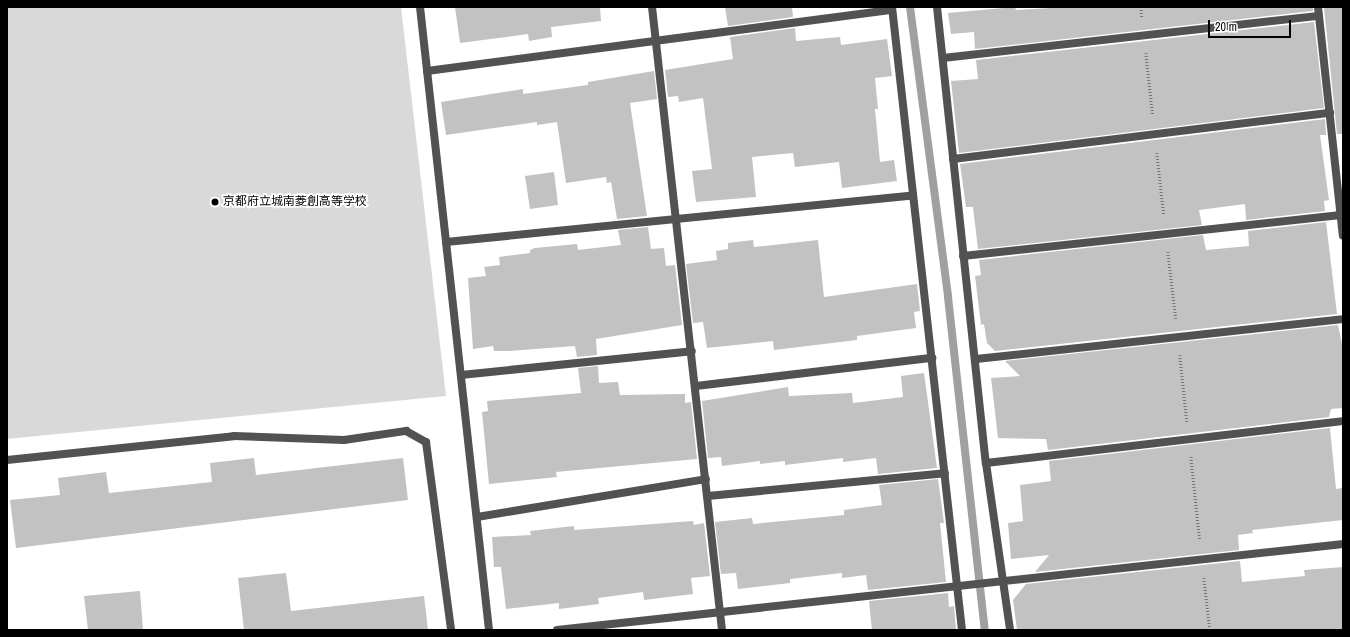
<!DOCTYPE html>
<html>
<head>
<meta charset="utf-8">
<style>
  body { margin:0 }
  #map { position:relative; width:1350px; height:637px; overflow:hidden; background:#fff; font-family:"Archivo Narrow","Noto Sans JP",sans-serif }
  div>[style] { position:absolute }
  .green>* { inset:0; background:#d9d9d9 }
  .stream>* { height:8px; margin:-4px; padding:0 4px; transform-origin:4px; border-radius:4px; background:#a0a0a0 }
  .building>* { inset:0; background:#c2c2c2 }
  .path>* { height:2.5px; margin-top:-1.25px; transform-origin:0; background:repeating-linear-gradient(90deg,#747474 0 1px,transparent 0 3px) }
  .lane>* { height:8px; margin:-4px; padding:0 4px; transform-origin:4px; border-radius:4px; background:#525252 }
  .street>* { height:8px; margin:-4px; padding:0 4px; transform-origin:4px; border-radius:4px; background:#525252 }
  .dots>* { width:11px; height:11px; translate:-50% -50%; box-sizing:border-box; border:2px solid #fff; border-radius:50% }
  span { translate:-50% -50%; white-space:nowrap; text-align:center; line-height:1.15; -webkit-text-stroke:3.5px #fff; paint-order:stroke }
  .poi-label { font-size:12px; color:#000 }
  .left { translate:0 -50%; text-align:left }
  .frame { position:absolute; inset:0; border:8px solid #000; pointer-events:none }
  .scale { position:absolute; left:1208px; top:20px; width:83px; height:18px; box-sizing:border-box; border:2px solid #000; border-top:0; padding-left:5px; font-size:12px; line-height:14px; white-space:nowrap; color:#000; -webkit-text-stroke:3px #fff; paint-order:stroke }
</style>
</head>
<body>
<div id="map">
  <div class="green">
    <div style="clip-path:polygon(7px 7px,401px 7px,446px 396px,7px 439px)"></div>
  </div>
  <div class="stream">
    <div style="left:910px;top:7px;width:292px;rotate:82.5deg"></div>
    <div style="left:948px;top:297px;width:335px;rotate:83.7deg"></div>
  </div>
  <div class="building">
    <div style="clip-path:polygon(455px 7px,600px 7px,601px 21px,551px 27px,552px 37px,529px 41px,528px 34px,460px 43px)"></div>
    <div style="clip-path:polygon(725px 7px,792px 7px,793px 17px,728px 26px)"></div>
    <div style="clip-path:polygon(1015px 7px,1016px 10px,1069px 7px,1313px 7px,1313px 11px,975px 49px,974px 32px,951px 34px,948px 13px)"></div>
    <div style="clip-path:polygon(1324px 7px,1343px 7px,1343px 134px,1337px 134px)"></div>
    <div style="clip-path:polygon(1314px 22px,1324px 108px,959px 153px,951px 81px,978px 79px,976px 60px)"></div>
    <div style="clip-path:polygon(795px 28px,796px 41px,840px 37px,841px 45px,887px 39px,892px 76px,875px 78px,878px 109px,875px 109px,880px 162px,894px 160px,897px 181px,842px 188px,839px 162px,795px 167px,793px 153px,752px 157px,756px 197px,696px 202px,692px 171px,712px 169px,703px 98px,679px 102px,678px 96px,668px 97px,665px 70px,733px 59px,730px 37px)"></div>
    <div style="clip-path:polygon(654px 71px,657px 99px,630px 103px,647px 216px,617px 219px,611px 182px,607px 183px,606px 177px,566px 183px,557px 122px,537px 125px,537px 122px,446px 135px,441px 102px,523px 89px,523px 94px,588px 85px,588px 82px)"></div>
    <div style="clip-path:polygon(1325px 119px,1326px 135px,1320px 135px,1329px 200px,1324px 201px,1325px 211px,1246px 220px,1245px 204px,1199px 210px,1202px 225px,978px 249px,973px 207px,966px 207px,960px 164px)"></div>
    <div style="clip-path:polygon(554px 172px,558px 205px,530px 209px,525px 176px)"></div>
    <div style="clip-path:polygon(1326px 222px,1337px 314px,995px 351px,987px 343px,984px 324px,981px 325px,975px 276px,981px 275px,979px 260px,1203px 235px,1206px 250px,1249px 246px,1248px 231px)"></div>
    <div style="clip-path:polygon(648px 227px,651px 249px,664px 248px,666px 266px,675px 265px,682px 325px,596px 339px,597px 355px,577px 357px,575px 346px,509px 351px,494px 351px,493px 346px,473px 349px,468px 278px,486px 276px,484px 267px,500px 265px,499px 257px,530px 253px,530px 250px,535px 248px,577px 244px,578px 250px,621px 245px,618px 230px)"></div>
    <div style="clip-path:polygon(753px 240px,754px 247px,818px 240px,824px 297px,917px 284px,920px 311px,914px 312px,916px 328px,857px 336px,857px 340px,774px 350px,773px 341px,707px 348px,703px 322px,693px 323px,686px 264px,717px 260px,716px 251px,728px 249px,728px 243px)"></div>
    <div style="clip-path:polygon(1338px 325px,1343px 349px,1343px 408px,1331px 409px,1329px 417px,1048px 450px,1046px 439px,998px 438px,991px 378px,1020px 376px,1005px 361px)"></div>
    <div style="clip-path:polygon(598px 366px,599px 383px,618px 382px,620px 395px,685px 394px,685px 403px,691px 402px,697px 459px,556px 472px,557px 477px,489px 484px,482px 412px,488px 411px,487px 401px,581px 393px,578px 368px)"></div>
    <div style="clip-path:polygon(924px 373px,937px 468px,878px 474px,876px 458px,843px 462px,843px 458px,785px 465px,785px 461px,760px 464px,760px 461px,722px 466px,721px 457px,708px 458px,702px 401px,788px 387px,789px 396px,852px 393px,853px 403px,903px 397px,901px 376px)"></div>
    <div style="clip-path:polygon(1330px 428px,1336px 489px,1342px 488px,1343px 520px,1252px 530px,1253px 533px,1238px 535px,1239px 550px,1035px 572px,1049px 555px,1011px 559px,1008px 523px,1023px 521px,1020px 485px,1051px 481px,1049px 461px)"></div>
    <div style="clip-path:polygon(254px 458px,256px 475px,403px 458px,408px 500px,16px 548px,10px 500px,60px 495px,58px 478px,106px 472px,109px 493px,212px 482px,210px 463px)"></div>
    <div style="clip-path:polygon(938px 479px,944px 523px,940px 523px,946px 582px,868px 590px,866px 575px,842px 578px,842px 573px,790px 579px,790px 583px,738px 589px,736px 573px,721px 574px,715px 522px,752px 518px,753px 524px,844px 515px,844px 510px,882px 505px,879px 485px)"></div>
    <div style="clip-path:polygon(693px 521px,694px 525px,704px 523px,710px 576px,691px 578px,693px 594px,644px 600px,643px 592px,598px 598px,599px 604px,559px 609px,559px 603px,506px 609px,501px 567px,494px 567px,492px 537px,531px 535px,530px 531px,574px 526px,574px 530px)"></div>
    <div style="clip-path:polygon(1240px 561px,1242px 582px,1305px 576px,1304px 570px,1343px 567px,1343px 630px,1017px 630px,1013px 600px,1026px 584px)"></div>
    <div style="clip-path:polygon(286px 573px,291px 611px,424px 596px,428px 630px,244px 630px,238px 578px)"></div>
    <div style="clip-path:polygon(140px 591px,143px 630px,88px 630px,84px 596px)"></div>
    <div style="clip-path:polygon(948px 593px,949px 607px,954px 606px,956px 630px,872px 630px,869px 601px)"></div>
  </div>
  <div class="path">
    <div style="left:1141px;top:7px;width:11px;rotate:85deg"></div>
    <div style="left:1146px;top:53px;width:63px;rotate:83.7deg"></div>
    <div style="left:1157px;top:153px;width:62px;rotate:83.6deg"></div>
    <div style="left:1168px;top:252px;width:67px;rotate:83.2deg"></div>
    <div style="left:1180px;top:355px;width:67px;rotate:84deg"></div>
    <div style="left:1191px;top:457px;width:84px;rotate:83.9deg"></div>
    <div style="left:1204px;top:578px;width:52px;rotate:83.4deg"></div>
  </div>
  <div class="lane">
    <div style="left:943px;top:58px;width:378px;rotate:-6.4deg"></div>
    <div style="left:953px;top:159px;width:380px;rotate:-7deg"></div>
    <div style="left:963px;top:256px;width:380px;rotate:-6.2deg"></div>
    <div style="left:976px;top:359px;width:369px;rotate:-6.2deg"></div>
    <div style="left:7px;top:460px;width:228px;rotate:-6deg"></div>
    <div style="left:234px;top:436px;width:110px;rotate:2.1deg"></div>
    <div style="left:344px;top:440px;width:63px;rotate:-8.3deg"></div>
    <div style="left:406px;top:431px;width:23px;rotate:29deg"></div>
    <div style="left:426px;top:442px;width:190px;rotate:82.4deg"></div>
    <div style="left:986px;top:463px;width:359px;rotate:-6.7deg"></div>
  </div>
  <div class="street">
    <div style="left:420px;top:7px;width:627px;rotate:83.68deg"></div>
    <div style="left:652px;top:7px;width:627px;rotate:83.59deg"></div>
    <div style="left:892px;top:7px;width:627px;rotate:83.59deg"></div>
    <div style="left:937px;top:7px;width:459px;rotate:83.9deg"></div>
    <div style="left:986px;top:463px;width:169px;rotate:81.8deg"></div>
    <div style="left:1318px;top:7px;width:230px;rotate:83.8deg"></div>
    <div style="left:427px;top:71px;width:469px;rotate:-7.5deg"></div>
    <div style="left:446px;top:242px;width:469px;rotate:-5.7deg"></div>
    <div style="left:461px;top:375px;width:232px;rotate:-5.9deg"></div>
    <div style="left:696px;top:386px;width:238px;rotate:-6.8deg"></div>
    <div style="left:708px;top:496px;width:238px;rotate:-5.5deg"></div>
    <div style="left:477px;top:517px;width:232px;rotate:-9.4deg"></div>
    <div style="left:557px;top:630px;width:791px;rotate:-6.24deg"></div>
  </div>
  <div class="dots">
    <div style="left:215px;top:202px;background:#000"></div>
  </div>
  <div class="poi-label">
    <span class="left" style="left:223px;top:202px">京都府立城南菱創高等学校</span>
  </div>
  <div class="frame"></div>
  <div class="scale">20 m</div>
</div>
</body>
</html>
